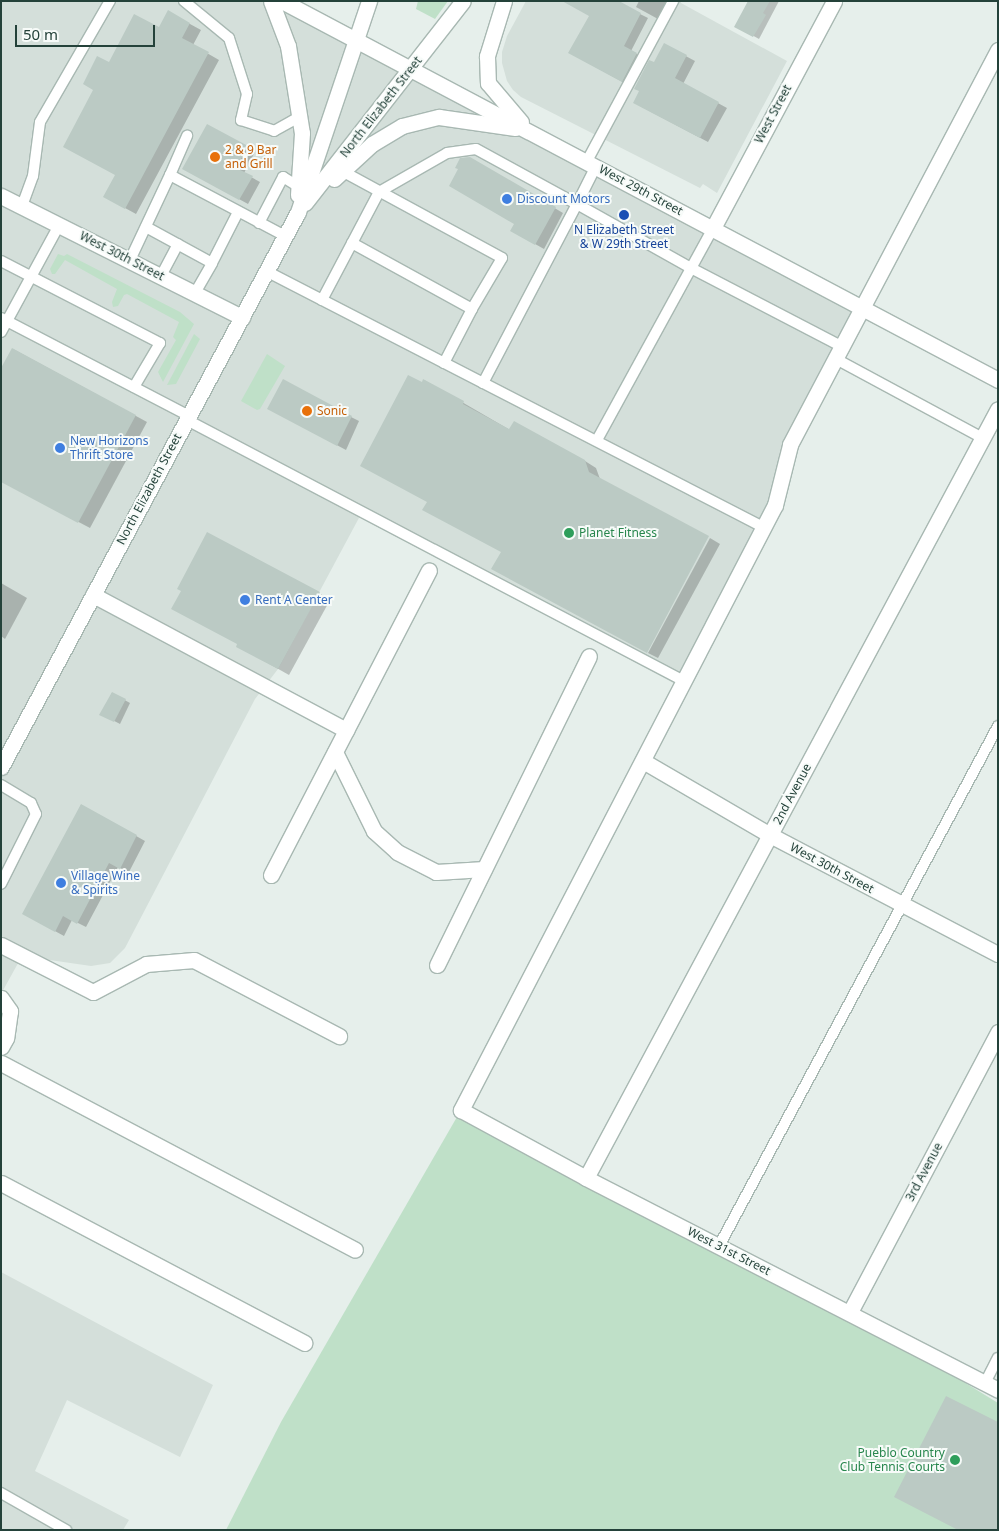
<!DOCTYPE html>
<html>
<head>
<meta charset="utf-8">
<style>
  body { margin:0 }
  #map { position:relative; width:999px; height:1531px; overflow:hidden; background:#e6efeb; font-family:"Noto Sans",sans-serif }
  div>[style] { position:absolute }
  .built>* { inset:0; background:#d4dfda }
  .green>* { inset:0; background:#bfe0c8 }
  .shadow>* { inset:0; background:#0003 }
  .building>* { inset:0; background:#bbcac4 }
  .roads { filter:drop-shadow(1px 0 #a8b8b2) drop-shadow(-1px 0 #a8b8b2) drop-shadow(0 1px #a8b8b2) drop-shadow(0 -1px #a8b8b2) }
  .lane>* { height:10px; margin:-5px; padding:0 5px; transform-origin:5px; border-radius:5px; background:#fff }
  .street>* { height:15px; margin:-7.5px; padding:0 7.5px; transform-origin:7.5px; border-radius:7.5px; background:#fff }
  .secondary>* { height:15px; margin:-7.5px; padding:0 7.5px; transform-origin:7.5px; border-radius:7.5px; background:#fff }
  .dots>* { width:14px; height:14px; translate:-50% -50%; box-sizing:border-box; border:2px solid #f7fbf9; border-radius:50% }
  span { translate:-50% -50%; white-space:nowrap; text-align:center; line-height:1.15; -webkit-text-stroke:4px #f7fbf9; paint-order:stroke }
  .street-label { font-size:12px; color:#24423a }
  .food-label { font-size:12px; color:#c56008 }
  .left { translate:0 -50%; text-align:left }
  .shop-label { font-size:12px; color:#366cbe }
  .transit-label { font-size:12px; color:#164399 }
  .leisure-label { font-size:12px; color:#27864d }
  .right { translate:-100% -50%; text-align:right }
  .frame { position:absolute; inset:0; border:2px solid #24423a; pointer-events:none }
  .scale { position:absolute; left:15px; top:25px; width:140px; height:22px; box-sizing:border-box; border:2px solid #24423a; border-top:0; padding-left:6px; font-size:15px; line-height:18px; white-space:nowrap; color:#24423a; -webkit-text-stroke:4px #f7fbf9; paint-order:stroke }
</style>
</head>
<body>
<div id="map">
  <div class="built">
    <div style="clip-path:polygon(1px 1px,282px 1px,863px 308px,790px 445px,775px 505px,681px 687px,360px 516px,278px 669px,255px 699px,125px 948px,110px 963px,91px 966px,22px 956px,1px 994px)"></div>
    <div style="clip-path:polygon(526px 1px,681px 1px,681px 3px,787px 61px,717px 193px,703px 184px,700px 188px,521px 97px,513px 90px,507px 81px,502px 63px,502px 52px,507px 36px)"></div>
    <div style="clip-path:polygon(1px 1272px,213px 1385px,180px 1457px,67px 1400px,35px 1471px,129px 1520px,123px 1530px,1px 1530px)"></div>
  </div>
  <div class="green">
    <div style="clip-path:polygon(418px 1px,448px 1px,435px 19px,416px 9px)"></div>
    <div style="clip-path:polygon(58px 254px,64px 256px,67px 254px,180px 312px,194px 324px,163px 382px,158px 372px,176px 340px,173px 337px,179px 322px,127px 294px,124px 295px,118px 306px,113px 307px,112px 302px,117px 289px,65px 260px,55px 274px,52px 274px,50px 269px)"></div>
    <div style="clip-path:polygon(194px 334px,200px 339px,176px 384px,167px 385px)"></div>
    <div style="clip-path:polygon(267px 354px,285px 366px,260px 409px,257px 410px,241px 401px)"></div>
    <div style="clip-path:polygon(461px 1110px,850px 1312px,998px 1403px,998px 1530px,226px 1530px,281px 1422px)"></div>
  </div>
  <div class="shadow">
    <div style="clip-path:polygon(639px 1px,667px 1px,658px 19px,636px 7px)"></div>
    <div style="clip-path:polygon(749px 1px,779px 1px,759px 39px,736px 26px)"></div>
    <div style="clip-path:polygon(168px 12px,201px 30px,193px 45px,219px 60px,136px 214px,105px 197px,117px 175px,109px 64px,159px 29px)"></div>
    <div style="clip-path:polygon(640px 14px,648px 18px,631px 51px,645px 59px,630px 86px,570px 53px)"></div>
    <div style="clip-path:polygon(665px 45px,695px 61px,683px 84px,727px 108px,708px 142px,642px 107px,655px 64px)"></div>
    <div style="clip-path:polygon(208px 126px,255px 152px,244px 173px,260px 182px,248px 204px,184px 169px)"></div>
    <div style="clip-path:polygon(470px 158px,563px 213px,544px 249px,512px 231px,516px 224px)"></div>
    <div style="clip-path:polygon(13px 349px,147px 422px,90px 528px,1px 481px)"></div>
    <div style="clip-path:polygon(424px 380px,510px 430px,585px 461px,596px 468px,600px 479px,502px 551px,428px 502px,422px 383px)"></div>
    <div style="clip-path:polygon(277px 413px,351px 417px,359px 421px,346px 450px)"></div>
    <div style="clip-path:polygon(710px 538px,720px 544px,658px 658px,648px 653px)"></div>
    <div style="clip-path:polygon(1px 583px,27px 598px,5px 639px,1px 636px)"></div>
    <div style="clip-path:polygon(319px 593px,330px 600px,289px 675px,248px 652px)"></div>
    <div style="clip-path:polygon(112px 693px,130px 703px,120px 724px,101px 714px)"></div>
    <div style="clip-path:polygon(81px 805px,145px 841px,129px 872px,118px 867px,86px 927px,72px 920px,64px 936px,31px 918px)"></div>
  </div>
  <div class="building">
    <div style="clip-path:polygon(562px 1px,619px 1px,641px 13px,624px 46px,637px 53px,622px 82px,568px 53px,589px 16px)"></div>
    <div style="clip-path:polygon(748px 1px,770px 1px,763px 13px,766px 15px,753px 37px,734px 27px)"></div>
    <div style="clip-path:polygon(168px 10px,190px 23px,182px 38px,209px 52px,125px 209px,103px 197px,115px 175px,63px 147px,93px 90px,83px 84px,97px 56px,109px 62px,134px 14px,159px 27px)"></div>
    <div style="clip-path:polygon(664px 43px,687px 55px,675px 78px,719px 102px,700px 138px,633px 103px,639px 91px,634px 89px,649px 60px,654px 62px)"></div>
    <div style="clip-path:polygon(207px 124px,248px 146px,236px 168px,253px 176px,239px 200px,182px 169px)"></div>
    <div style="clip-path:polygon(470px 157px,556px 207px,535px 245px,510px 231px,514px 224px,449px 186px,458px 169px,455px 168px,460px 158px)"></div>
    <div style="clip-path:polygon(12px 348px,136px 415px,78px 523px,1px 482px,1px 368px)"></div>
    <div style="clip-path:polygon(408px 375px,422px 382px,423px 379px,464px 401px,463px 404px,509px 429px,514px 421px,585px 460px,589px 472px,709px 536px,647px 653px,491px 569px,501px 552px,422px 510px,427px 502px,360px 466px)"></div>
    <div style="clip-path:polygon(283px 379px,352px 416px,337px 446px,267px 409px)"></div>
    <div style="clip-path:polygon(207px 532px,320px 592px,278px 669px,236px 647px,237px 644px,171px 609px,181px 591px,177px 589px)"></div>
    <div style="clip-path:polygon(112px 692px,126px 699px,114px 722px,99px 715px)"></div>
    <div style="clip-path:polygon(81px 804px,137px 835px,120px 869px,109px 863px,77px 924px,63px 916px,55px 932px,22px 914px)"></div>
    <div style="clip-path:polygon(946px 1396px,998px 1422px,998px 1530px,958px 1530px,894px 1497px)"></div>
  </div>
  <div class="roads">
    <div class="lane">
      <div style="left:184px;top:1px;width:58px;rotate:39.4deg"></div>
      <div style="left:229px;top:38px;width:59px;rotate:72.2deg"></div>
      <div style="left:247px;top:94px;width:27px;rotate:103deg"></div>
      <div style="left:241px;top:120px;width:35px;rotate:18deg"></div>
      <div style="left:274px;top:131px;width:29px;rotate:-29deg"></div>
      <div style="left:587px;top:161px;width:182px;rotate:-61.7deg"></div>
      <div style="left:342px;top:171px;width:182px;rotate:28.5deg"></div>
      <div style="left:502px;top:258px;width:59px;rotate:120.5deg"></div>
      <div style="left:472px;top:309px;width:137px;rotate:-151.2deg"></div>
      <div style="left:170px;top:175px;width:43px;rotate:-66.4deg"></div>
      <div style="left:22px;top:206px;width:32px;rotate:-70deg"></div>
      <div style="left:33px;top:176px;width:54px;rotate:-82.6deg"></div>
      <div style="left:40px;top:122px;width:140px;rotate:-60deg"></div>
      <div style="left:259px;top:223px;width:52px;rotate:-62.4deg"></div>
      <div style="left:283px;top:177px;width:19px;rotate:32deg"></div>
      <div style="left:146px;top:227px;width:75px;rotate:28.6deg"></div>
      <div style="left:212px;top:263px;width:57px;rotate:-63deg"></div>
      <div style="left:130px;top:260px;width:94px;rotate:-64.8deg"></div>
      <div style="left:170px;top:175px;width:130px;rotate:27.9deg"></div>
      <div style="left:1px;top:261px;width:179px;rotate:27.3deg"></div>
      <div style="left:160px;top:343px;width:51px;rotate:120.6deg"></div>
      <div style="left:266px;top:271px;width:559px;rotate:27.25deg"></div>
      <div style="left:161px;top:276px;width:36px;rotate:-62deg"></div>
      <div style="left:195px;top:293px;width:34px;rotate:-60deg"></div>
      <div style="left:322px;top:300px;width:122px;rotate:-62.2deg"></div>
      <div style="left:379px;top:192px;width:78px;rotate:-29.8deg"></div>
      <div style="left:447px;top:153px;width:29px;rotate:-8deg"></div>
      <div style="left:476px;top:149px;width:115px;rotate:28.6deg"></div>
      <div style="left:577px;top:204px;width:42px;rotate:-63.4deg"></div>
      <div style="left:1px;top:318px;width:212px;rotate:27.5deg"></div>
      <div style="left:1px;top:332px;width:122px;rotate:-61.5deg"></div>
      <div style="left:836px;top:359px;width:167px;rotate:28.3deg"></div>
      <div style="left:444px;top:363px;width:61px;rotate:-62.6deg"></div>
      <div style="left:483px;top:383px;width:202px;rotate:-62.3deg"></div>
      <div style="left:577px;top:204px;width:131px;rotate:29.3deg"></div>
      <div style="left:691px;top:268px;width:171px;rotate:27.5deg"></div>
      <div style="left:187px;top:420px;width:561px;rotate:27.71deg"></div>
      <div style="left:597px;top:440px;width:242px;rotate:-61.3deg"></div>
      <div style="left:1px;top:785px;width:35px;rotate:31deg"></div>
      <div style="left:31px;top:803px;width:12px;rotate:66deg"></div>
      <div style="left:36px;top:814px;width:78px;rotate:116.6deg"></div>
      <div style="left:719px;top:1246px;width:590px;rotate:-61.78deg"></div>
      <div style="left:985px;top:1383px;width:28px;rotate:-63deg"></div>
      <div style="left:1px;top:1493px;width:75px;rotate:29.6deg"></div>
    </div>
    <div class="street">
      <div style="left:998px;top:50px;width:446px;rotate:117.8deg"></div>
      <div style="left:790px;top:445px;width:62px;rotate:104deg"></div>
      <div style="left:775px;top:505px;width:682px;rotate:117.43deg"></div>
      <div style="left:461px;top:1110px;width:142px;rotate:28.5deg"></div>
      <div style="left:586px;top:1178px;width:463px;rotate:27.2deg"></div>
      <div style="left:1px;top:196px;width:270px;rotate:26.7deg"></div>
      <div style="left:93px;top:595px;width:287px;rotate:28.1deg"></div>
      <div style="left:335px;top:752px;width:88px;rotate:63.7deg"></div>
      <div style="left:374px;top:831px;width:31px;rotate:42deg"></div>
      <div style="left:397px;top:852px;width:44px;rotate:27.1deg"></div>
      <div style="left:436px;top:872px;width:48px;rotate:-3.6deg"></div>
      <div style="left:643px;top:761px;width:147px;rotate:30.2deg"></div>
      <div style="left:770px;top:835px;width:257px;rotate:27.6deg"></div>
      <div style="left:271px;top:875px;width:343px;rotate:-62.6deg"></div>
      <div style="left:1px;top:945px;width:103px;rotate:27.1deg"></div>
      <div style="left:93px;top:992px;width:60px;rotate:-27.8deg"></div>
      <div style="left:146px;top:964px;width:48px;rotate:-4.8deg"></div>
      <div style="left:194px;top:960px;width:164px;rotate:27.7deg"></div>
      <div style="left:437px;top:965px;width:344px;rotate:-63.8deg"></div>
      <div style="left:1px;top:998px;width:16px;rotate:55deg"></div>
      <div style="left:10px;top:1011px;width:27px;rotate:98deg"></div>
      <div style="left:6px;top:1038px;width:10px;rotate:119deg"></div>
      <div style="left:1px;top:1063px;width:400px;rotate:27.8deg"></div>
      <div style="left:586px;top:1178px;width:872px;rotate:-61.82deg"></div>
      <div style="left:1px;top:1183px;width:343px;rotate:27.8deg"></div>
      <div style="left:850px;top:1312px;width:317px;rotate:-62.1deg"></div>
    </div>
    <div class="secondary">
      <div style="left:271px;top:1px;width:48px;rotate:69.3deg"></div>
      <div style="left:288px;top:46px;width:88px;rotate:80.9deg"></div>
      <div style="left:302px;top:133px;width:62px;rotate:93.7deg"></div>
      <div style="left:282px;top:1px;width:810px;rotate:27.89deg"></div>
      <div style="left:504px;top:1px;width:58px;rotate:107.2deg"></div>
      <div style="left:487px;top:56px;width:27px;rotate:88deg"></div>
      <div style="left:488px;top:83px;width:51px;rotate:49.8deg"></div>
      <div style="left:334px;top:179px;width:52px;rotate:-42.6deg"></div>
      <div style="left:372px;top:144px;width:35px;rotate:-31deg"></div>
      <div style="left:402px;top:126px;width:38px;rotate:-14deg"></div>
      <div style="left:439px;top:117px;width:77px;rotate:8.2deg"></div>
      <div style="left:305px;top:203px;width:256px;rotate:-52deg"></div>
      <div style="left:713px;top:228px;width:257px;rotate:-61.9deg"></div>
      <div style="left:1px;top:767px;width:629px;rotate:-61.85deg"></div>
      <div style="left:298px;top:212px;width:223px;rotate:-71.4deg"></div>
    </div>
  </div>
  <div class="dots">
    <div style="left:215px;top:157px;background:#e8710a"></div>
    <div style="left:507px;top:199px;background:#3f7fe0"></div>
    <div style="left:624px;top:215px;background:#1a4fb4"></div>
    <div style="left:307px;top:411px;background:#e8710a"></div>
    <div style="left:60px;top:448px;background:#3f7fe0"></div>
    <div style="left:569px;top:533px;background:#2e9e5b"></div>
    <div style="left:245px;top:600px;background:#3f7fe0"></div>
    <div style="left:61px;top:883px;background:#3f7fe0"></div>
    <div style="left:955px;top:1460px;background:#2e9e5b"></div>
  </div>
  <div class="street-label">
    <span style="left:381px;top:107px;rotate:-52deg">North Elizabeth Street</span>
    <span style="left:773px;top:114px;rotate:-62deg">West Street</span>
    <span style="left:641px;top:190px;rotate:28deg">West 29th Street</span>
    <span style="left:122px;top:256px;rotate:27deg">West 30th Street</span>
    <span style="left:149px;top:489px;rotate:-62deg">North Elizabeth Street</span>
    <span style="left:792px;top:794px;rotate:-62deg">2nd Avenue</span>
    <span style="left:832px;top:868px;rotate:28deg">West 30th Street</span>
    <span style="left:924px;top:1172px;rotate:-62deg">3rd Avenue</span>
    <span style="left:729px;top:1251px;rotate:27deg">West 31st Street</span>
  </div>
  <div class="food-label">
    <span class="left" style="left:225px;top:157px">2 &amp; 9 Bar<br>and Grill</span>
    <span class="left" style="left:317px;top:411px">Sonic</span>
  </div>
  <div class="shop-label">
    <span class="left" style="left:517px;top:199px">Discount Motors</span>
    <span class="left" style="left:70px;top:448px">New Horizons<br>Thrift Store</span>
    <span class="left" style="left:255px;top:600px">Rent A Center</span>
    <span class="left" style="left:71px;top:883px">Village Wine<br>&amp; Spirits</span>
  </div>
  <div class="transit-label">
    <span style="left:624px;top:237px">N Elizabeth Street<br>&amp; W 29th Street</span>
  </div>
  <div class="leisure-label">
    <span class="left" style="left:579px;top:533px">Planet Fitness</span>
    <span class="right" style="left:945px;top:1460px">Pueblo Country<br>Club Tennis Courts</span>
  </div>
  <div class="frame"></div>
  <div class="scale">50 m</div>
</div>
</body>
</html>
